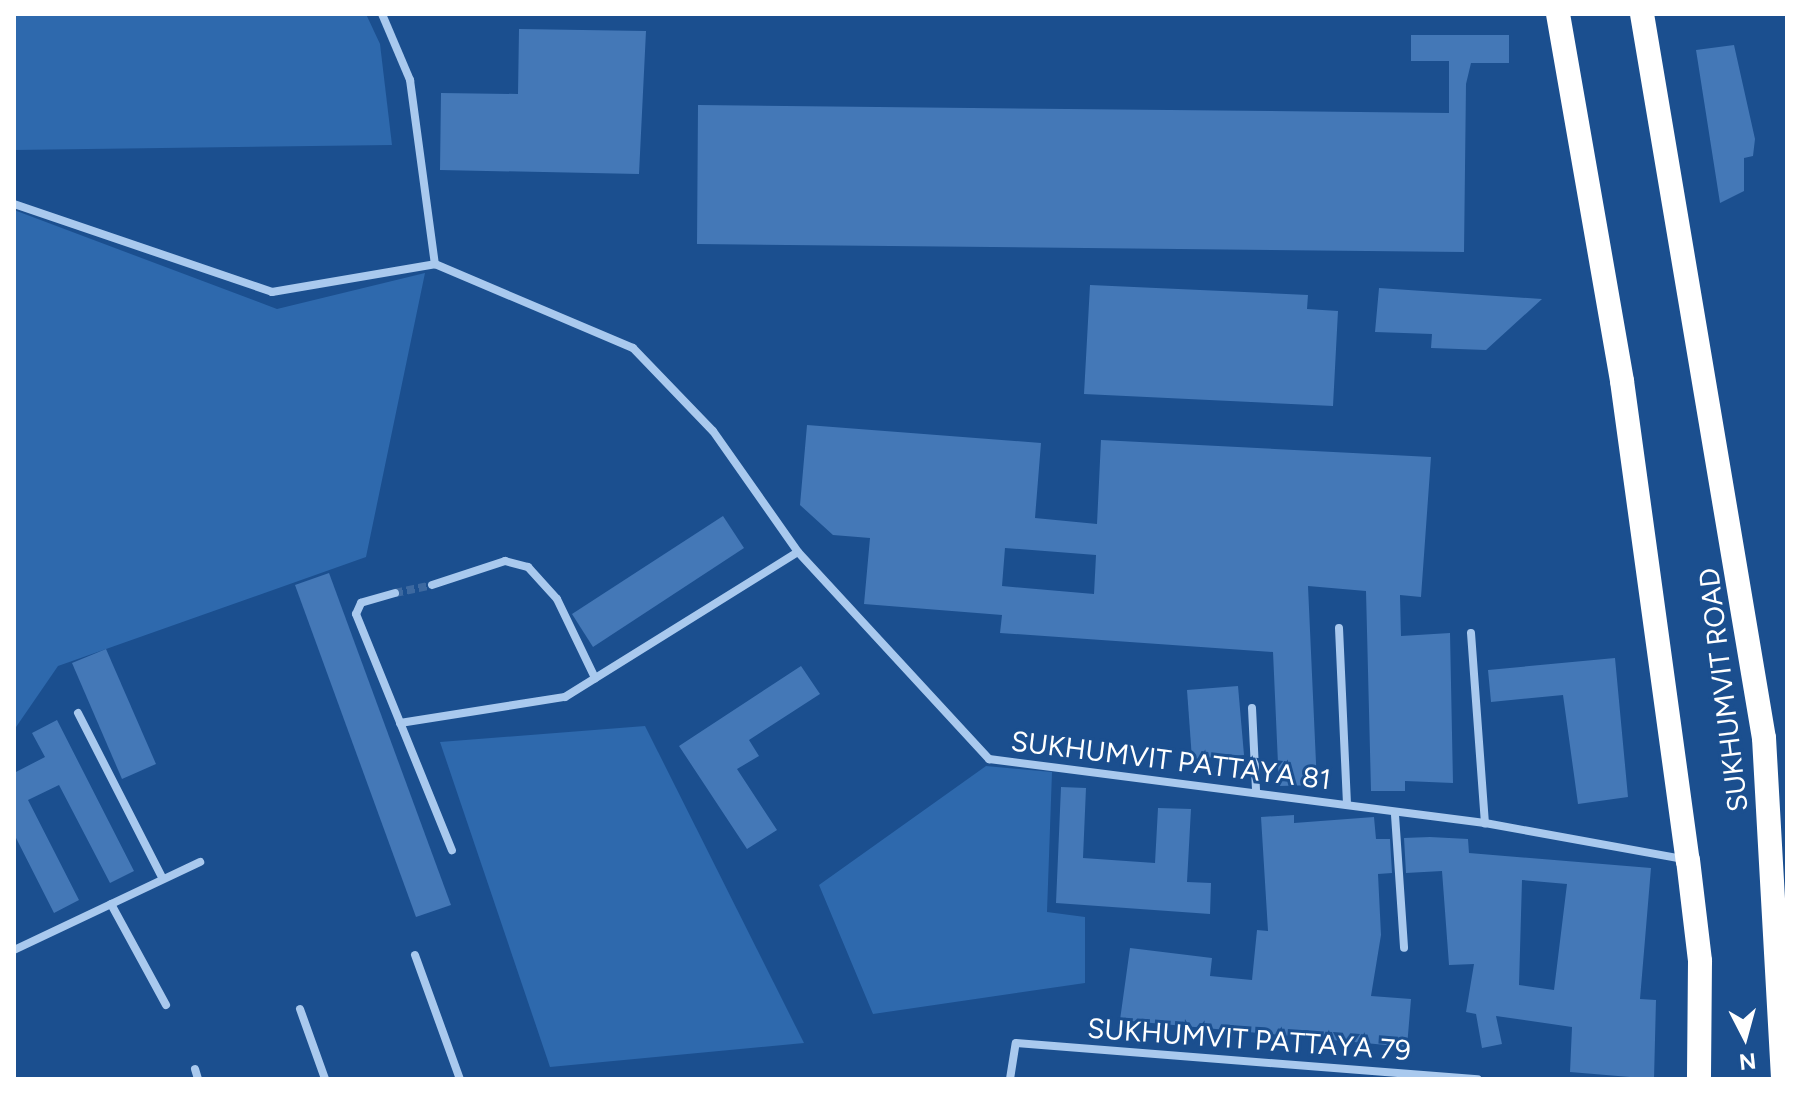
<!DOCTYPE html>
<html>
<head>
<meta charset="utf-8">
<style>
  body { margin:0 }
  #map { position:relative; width:1801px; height:1093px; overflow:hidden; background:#1b4f8f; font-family:Figtree,sans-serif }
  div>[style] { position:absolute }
  .green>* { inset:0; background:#2e69ad }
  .building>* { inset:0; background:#4478b7 }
  .street-tunnel>* { height:8px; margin-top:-4px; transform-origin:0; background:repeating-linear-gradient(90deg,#3d69a0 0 8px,transparent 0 12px) }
  .street>* { height:8px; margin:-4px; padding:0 4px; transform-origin:4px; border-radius:4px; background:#a9c9ee }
  .highway>* { height:24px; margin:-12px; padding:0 12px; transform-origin:12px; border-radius:12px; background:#fff }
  span { translate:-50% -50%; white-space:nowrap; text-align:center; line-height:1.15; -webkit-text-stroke:6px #1b4f8f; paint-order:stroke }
  .street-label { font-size:28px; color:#fff }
  .frame { position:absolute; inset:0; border:16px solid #fff; pointer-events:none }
  .north { position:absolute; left:1705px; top:997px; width:80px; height:80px; -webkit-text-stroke:6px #1b4f8f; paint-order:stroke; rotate:174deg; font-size:22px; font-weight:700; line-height:32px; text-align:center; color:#fff }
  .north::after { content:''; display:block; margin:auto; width:28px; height:36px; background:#fff; clip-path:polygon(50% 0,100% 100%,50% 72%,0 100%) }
</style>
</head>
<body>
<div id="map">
  <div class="green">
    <div style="clip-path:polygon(14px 14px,366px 14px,380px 44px,392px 145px,14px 150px)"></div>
    <div style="clip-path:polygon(14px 210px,277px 309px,425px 273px,366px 557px,58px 666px,14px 730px)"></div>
    <div style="clip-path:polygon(645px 726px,804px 1043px,550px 1067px,440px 742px)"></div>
    <div style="clip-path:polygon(986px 766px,1052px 772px,1047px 912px,1085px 917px,1085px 983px,873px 1014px,819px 885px)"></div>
  </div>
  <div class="building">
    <div style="clip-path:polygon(519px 29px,646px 31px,639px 174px,440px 170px,441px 93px,518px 94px)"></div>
    <div style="clip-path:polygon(1411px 35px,1509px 35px,1509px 63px,1471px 63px,1466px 84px,1464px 252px,697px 244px,698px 105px,1449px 113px,1449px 61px,1411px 61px)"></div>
    <div style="clip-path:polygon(1734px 45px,1755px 139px,1753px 156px,1744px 158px,1744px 191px,1720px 203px,1696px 50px)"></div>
    <div style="clip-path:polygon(1090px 285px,1308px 295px,1307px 309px,1338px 311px,1333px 406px,1084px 394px)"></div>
    <div style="clip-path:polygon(1379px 288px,1542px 299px,1486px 350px,1431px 348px,1432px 334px,1375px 332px)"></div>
    <div style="clip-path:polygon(evenodd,807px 425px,1041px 443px,1035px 518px,1097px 524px,1101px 440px,1431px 457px,1421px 597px,1400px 595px,1401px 636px,1450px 633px,1453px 783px,1405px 781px,1405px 791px,1371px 791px,1366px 591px,1308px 586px,1317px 785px,1279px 786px,1273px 652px,1000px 633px,1002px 615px,864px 604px,870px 538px,833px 535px,800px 505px,807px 425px,1005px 548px,1096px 555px,1094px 594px,1002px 586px,1005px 548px)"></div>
    <div style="clip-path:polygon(723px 516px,744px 548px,593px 647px,572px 614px)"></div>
    <div style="clip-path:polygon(329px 573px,451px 905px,416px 917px,295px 585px)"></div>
    <div style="clip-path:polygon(106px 649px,156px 764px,122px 779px,72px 663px)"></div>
    <div style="clip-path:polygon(1615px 658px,1628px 797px,1578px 804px,1563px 695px,1491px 702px,1488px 670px)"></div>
    <div style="clip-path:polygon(801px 666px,820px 694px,749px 740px,759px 756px,737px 769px,777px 830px,747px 849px,679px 746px)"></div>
    <div style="clip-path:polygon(1238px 686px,1244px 755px,1192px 759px,1187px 690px)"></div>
    <div style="clip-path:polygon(57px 720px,134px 871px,110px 883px,59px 785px,28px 800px,79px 900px,54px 913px,14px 834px,14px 773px,45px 757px,32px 733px)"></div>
    <div style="clip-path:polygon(1061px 787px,1086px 788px,1083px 858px,1155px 863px,1158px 808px,1191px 809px,1187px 882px,1211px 883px,1210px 914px,1056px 903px)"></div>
    <div style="clip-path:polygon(1294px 815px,1294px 823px,1374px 817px,1376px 839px,1390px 839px,1392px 873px,1378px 874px,1381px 935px,1371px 996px,1411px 999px,1407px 1047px,1120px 1020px,1130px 948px,1212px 958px,1210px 976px,1252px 980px,1257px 930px,1268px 931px,1261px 817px)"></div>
    <div style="clip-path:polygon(evenodd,1430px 837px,1468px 839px,1469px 853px,1651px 868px,1640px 999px,1656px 1000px,1654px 1079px,1570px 1072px,1572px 1027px,1496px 1016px,1502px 1044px,1482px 1048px,1476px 1014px,1466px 1012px,1474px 964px,1449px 965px,1442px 871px,1406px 873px,1404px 838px,1430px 837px,1522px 880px,1567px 884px,1554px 990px,1519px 985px,1522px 880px)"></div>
  </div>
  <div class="street-tunnel">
    <div style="left:395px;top:593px;width:38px;rotate:-12deg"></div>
  </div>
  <div class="street">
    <div style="left:382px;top:14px;width:72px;rotate:67deg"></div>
    <div style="left:410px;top:80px;width:186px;rotate:82.3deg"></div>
    <div style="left:435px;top:264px;width:215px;rotate:23deg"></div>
    <div style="left:633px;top:348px;width:115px;rotate:46.1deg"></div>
    <div style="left:713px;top:431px;width:148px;rotate:54.9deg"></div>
    <div style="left:798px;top:552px;width:282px;rotate:47.3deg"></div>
    <div style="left:989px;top:759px;width:500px;rotate:7.35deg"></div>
    <div style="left:1485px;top:823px;width:202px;rotate:10.3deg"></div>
    <div style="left:14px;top:204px;width:273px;rotate:18.8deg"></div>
    <div style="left:272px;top:292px;width:165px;rotate:-9.7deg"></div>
    <div style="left:432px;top:585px;width:77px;rotate:-18.2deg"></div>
    <div style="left:505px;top:561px;width:24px;rotate:15deg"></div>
    <div style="left:528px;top:567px;width:43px;rotate:47.8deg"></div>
    <div style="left:557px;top:599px;width:88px;rotate:64.3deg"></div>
    <div style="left:395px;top:593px;width:35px;rotate:164deg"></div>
    <div style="left:361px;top:603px;width:12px;rotate:114deg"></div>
    <div style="left:356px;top:614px;width:255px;rotate:67.9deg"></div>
    <div style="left:1339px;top:628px;width:177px;rotate:87.4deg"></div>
    <div style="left:1471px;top:633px;width:191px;rotate:85.8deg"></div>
    <div style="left:1252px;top:708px;width:83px;rotate:87.2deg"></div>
    <div style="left:78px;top:713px;width:186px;rotate:62.9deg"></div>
    <div style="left:400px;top:723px;width:167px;rotate:-9deg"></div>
    <div style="left:565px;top:697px;width:274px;rotate:-31.9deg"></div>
    <div style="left:1395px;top:815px;width:133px;rotate:86.1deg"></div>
    <div style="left:111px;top:904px;width:115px;rotate:61.4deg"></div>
    <div style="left:14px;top:950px;width:206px;rotate:-25.3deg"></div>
    <div style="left:415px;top:955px;width:132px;rotate:70.1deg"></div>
    <div style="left:300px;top:1009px;width:74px;rotate:70.3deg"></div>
    <div style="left:195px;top:1069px;width:10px;rotate:73deg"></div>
    <div style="left:1010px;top:1079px;width:36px;rotate:-81deg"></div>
    <div style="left:1016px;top:1043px;width:463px;rotate:4.5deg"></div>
  </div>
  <div class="highway">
    <div style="left:1558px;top:14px;width:373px;rotate:80.1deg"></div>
    <div style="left:1622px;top:381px;width:484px;rotate:82.2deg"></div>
    <div style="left:1688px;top:860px;width:102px;rotate:83.2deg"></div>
    <div style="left:1700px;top:961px;width:118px;rotate:90.5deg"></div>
    <div style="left:1642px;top:14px;width:734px;rotate:80.44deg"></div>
    <div style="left:1764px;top:738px;width:342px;rotate:86.8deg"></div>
  </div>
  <div class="street-label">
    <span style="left:1723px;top:690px;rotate:-97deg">SUKHUMVIT ROAD</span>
    <span style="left:1171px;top:760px;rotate:7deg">SUKHUMVIT PATTAYA 81</span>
    <span style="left:1249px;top:1039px;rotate:4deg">SUKHUMVIT PATTAYA 79</span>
  </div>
  <div class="frame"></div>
  <div class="north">N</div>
</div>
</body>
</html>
